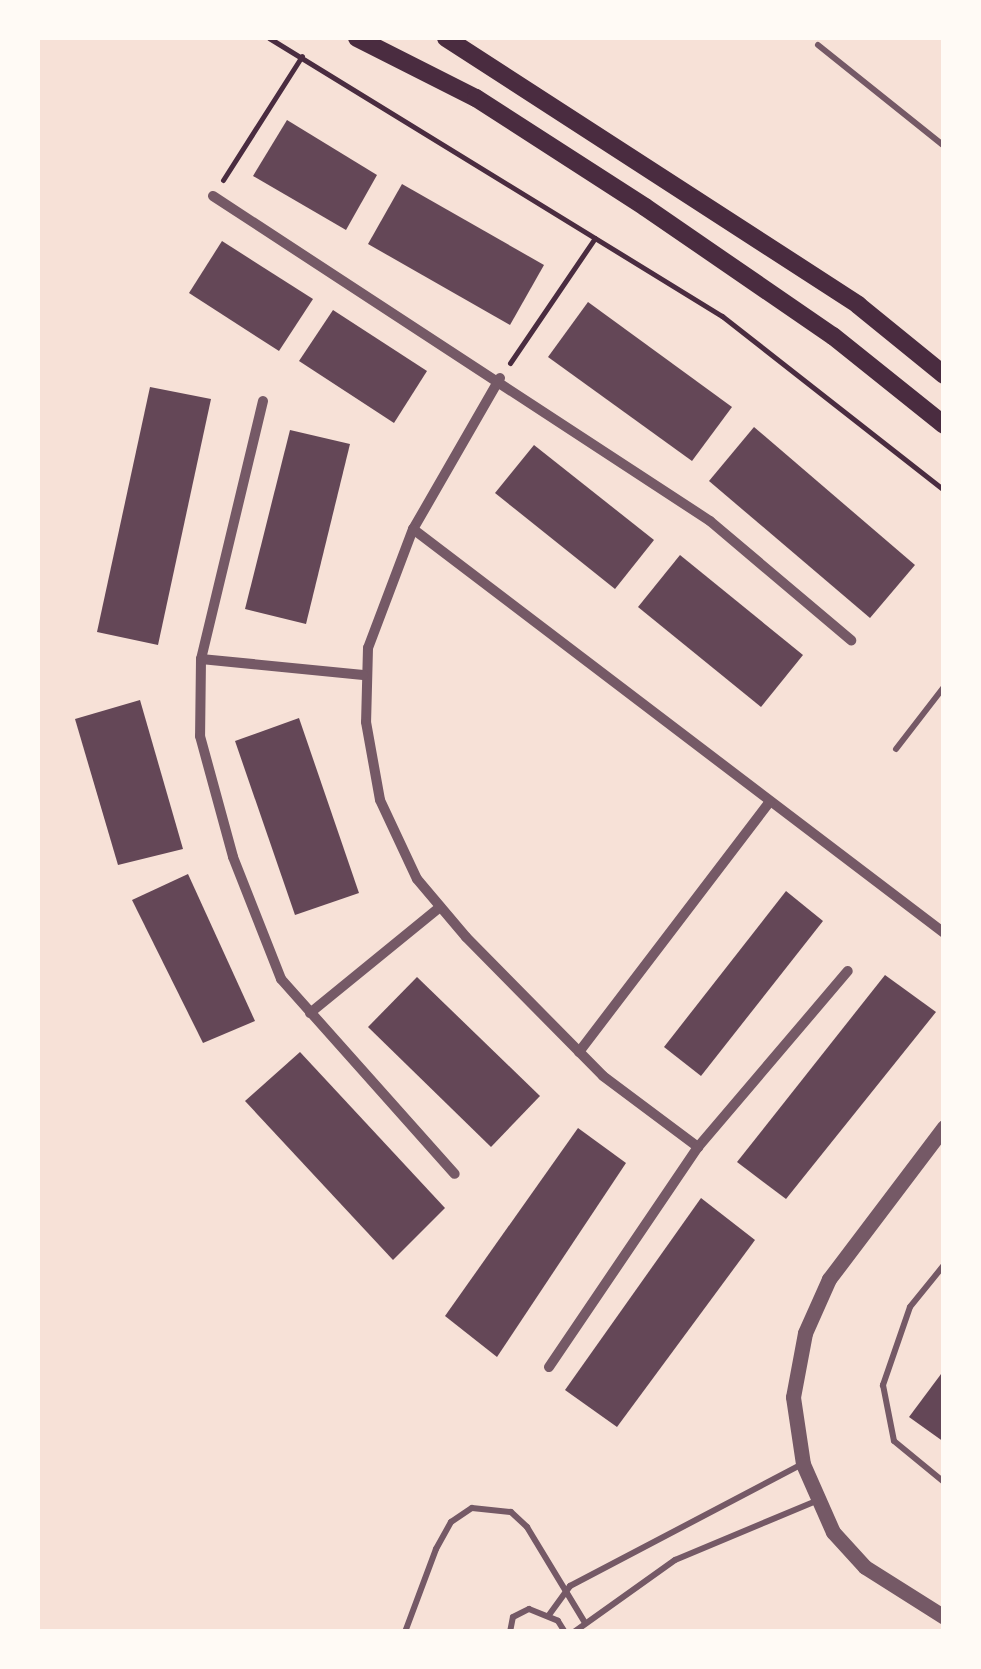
<!DOCTYPE html>
<html>
<head>
<meta charset="utf-8">
<style>
  body { margin:0 }
  #map { position:relative; width:981px; height:1669px; overflow:hidden; background:#f7e1d7; font-family:Barlow,sans-serif }
  div>[style] { position:absolute }
  .building>* { inset:0; background:#644757 }
  .path>* { height:5px; margin:-2.5px; padding:0 2.5px; transform-origin:2.5px; border-radius:2.5px; background:#4a2c40 }
  .service>* { height:6px; margin:-3px; padding:0 3px; transform-origin:3px; border-radius:3px; background:#755966 }
  .minor>* { height:10px; margin:-5px; padding:0 5px; transform-origin:5px; border-radius:5px; background:#755966 }
  .tertiary>* { height:15px; margin:-7.5px; padding:0 7.5px; transform-origin:7.5px; border-radius:7.5px; background:#755966 }
  .secondary>* { height:18px; margin:-9px; padding:0 9px; transform-origin:9px; border-radius:9px; background:#4a2c40 }
  span { translate:-50% -50%; white-space:nowrap; text-align:center; line-height:1.15; -webkit-text-stroke:9px #fffaf5; paint-order:stroke }
  .frame { position:absolute; inset:0; border:40px solid #fffaf5; pointer-events:none }
</style>
</head>
<body>
<div id="map">
  <div class="building">
    <div style="clip-path:polygon(287px 120px,377px 175px,346px 230px,253px 176px)"></div>
    <div style="clip-path:polygon(402px 184px,544px 265px,510px 325px,368px 244px)"></div>
    <div style="clip-path:polygon(222px 241px,313px 299px,279px 351px,189px 293px)"></div>
    <div style="clip-path:polygon(588px 302px,732px 407px,692px 461px,548px 357px)"></div>
    <div style="clip-path:polygon(333px 310px,427px 371px,394px 423px,299px 361px)"></div>
    <div style="clip-path:polygon(150px 387px,211px 399px,158px 645px,97px 632px)"></div>
    <div style="clip-path:polygon(754px 427px,915px 565px,870px 618px,709px 481px)"></div>
    <div style="clip-path:polygon(290px 430px,350px 444px,306px 624px,245px 609px)"></div>
    <div style="clip-path:polygon(534px 445px,654px 540px,615px 589px,495px 493px)"></div>
    <div style="clip-path:polygon(680px 555px,803px 655px,761px 707px,638px 607px)"></div>
    <div style="clip-path:polygon(140px 700px,183px 849px,118px 865px,75px 719px)"></div>
    <div style="clip-path:polygon(299px 718px,359px 893px,295px 915px,235px 741px)"></div>
    <div style="clip-path:polygon(188px 874px,255px 1021px,203px 1043px,132px 900px)"></div>
    <div style="clip-path:polygon(786px 891px,823px 921px,701px 1076px,664px 1047px)"></div>
    <div style="clip-path:polygon(885px 975px,936px 1012px,786px 1199px,737px 1162px)"></div>
    <div style="clip-path:polygon(417px 977px,540px 1096px,491px 1147px,368px 1027px)"></div>
    <div style="clip-path:polygon(300px 1052px,445px 1208px,393px 1260px,245px 1101px)"></div>
    <div style="clip-path:polygon(578px 1128px,626px 1163px,497px 1357px,445px 1316px)"></div>
    <div style="clip-path:polygon(701px 1198px,755px 1240px,617px 1427px,565px 1390px)"></div>
    <div style="clip-path:polygon(944px 1370px,944px 1442px,909px 1417px)"></div>
  </div>
  <div class="path">
    <div style="left:269px;top:38px;width:532px;rotate:31.54deg"></div>
    <div style="left:722px;top:316px;width:282px;rotate:38.1deg"></div>
    <div style="left:223px;top:180px;width:147px;rotate:-57.5deg"></div>
    <div style="left:510px;top:363px;width:151px;rotate:-55.8deg"></div>
  </div>
  <div class="service">
    <div style="left:818px;top:45px;width:161px;rotate:38.7deg"></div>
    <div style="left:896px;top:749px;width:78px;rotate:-52.3deg"></div>
    <div style="left:944px;top:1265px;width:54px;rotate:129deg"></div>
    <div style="left:910px;top:1307px;width:83px;rotate:109.1deg"></div>
    <div style="left:883px;top:1385px;width:57px;rotate:78.9deg"></div>
    <div style="left:894px;top:1441px;width:65px;rotate:39.4deg"></div>
    <div style="left:549px;top:1615px;width:36px;rotate:-54deg"></div>
    <div style="left:570px;top:1586px;width:262px;rotate:-27.7deg"></div>
    <div style="left:405px;top:1632px;width:89px;rotate:-69.5deg"></div>
    <div style="left:436px;top:1549px;width:31px;rotate:-61deg"></div>
    <div style="left:451px;top:1522px;width:25px;rotate:-34deg"></div>
    <div style="left:472px;top:1508px;width:39px;rotate:6deg"></div>
    <div style="left:511px;top:1512px;width:22px;rotate:43deg"></div>
    <div style="left:527px;top:1527px;width:110px;rotate:58.8deg"></div>
    <div style="left:510px;top:1632px;width:15px;rotate:-79deg"></div>
    <div style="left:513px;top:1617px;width:18px;rotate:-27deg"></div>
    <div style="left:529px;top:1609px;width:31px;rotate:22deg"></div>
    <div style="left:558px;top:1621px;width:13px;rotate:58deg"></div>
    <div style="left:574px;top:1632px;width:124px;rotate:-35.5deg"></div>
    <div style="left:675px;top:1560px;width:153px;rotate:-22.7deg"></div>
  </div>
  <div class="minor">
    <div style="left:213px;top:196px;width:594px;rotate:33.18deg"></div>
    <div style="left:710px;top:521px;width:185px;rotate:40.2deg"></div>
    <div style="left:500px;top:378px;width:174px;rotate:119.9deg"></div>
    <div style="left:413px;top:529px;width:127px;rotate:110.7deg"></div>
    <div style="left:368px;top:648px;width:74px;rotate:91.5deg"></div>
    <div style="left:366px;top:722px;width:79px;rotate:79.8deg"></div>
    <div style="left:380px;top:800px;width:87px;rotate:64.9deg"></div>
    <div style="left:417px;top:879px;width:76px;rotate:49.8deg"></div>
    <div style="left:466px;top:937px;width:195px;rotate:45.4deg"></div>
    <div style="left:603px;top:1076px;width:119px;rotate:36.8deg"></div>
    <div style="left:263px;top:401px;width:265px;rotate:103.5deg"></div>
    <div style="left:201px;top:659px;width:77px;rotate:90.7deg"></div>
    <div style="left:200px;top:736px;width:125px;rotate:74.7deg"></div>
    <div style="left:233px;top:857px;width:131px;rotate:68.5deg"></div>
    <div style="left:281px;top:979px;width:261px;rotate:48.3deg"></div>
    <div style="left:413px;top:529px;width:667px;rotate:37.26deg"></div>
    <div style="left:201px;top:659px;width:163px;rotate:5.6deg"></div>
    <div style="left:310px;top:1013px;width:168px;rotate:-39.2deg"></div>
    <div style="left:579px;top:1052px;width:315px;rotate:-52.7deg"></div>
    <div style="left:549px;top:1367px;width:266px;rotate:-55.9deg"></div>
    <div style="left:698px;top:1147px;width:231px;rotate:-49.6deg"></div>
  </div>
  <div class="tertiary">
    <div style="left:944px;top:1127px;width:191px;rotate:127.1deg"></div>
    <div style="left:829px;top:1279px;width:59px;rotate:114deg"></div>
    <div style="left:805px;top:1333px;width:65px;rotate:100.6deg"></div>
    <div style="left:793px;top:1397px;width:68px;rotate:81.5deg"></div>
    <div style="left:803px;top:1464px;width:74px;rotate:66.2deg"></div>
    <div style="left:833px;top:1532px;width:47px;rotate:47.6deg"></div>
    <div style="left:865px;top:1567px;width:93px;rotate:32.3deg"></div>
  </div>
  <div class="secondary">
    <div style="left:357px;top:38px;width:133px;rotate:26.8deg"></div>
    <div style="left:476px;top:98px;width:201px;rotate:32.8deg"></div>
    <div style="left:645px;top:207px;width:228px;rotate:34.5deg"></div>
    <div style="left:833px;top:336px;width:142px;rotate:38.7deg"></div>
    <div style="left:446px;top:38px;width:491px;rotate:32.9deg"></div>
    <div style="left:858px;top:305px;width:111px;rotate:39.1deg"></div>
  </div>
  <div class="frame"></div>
</div>
</body>
</html>
